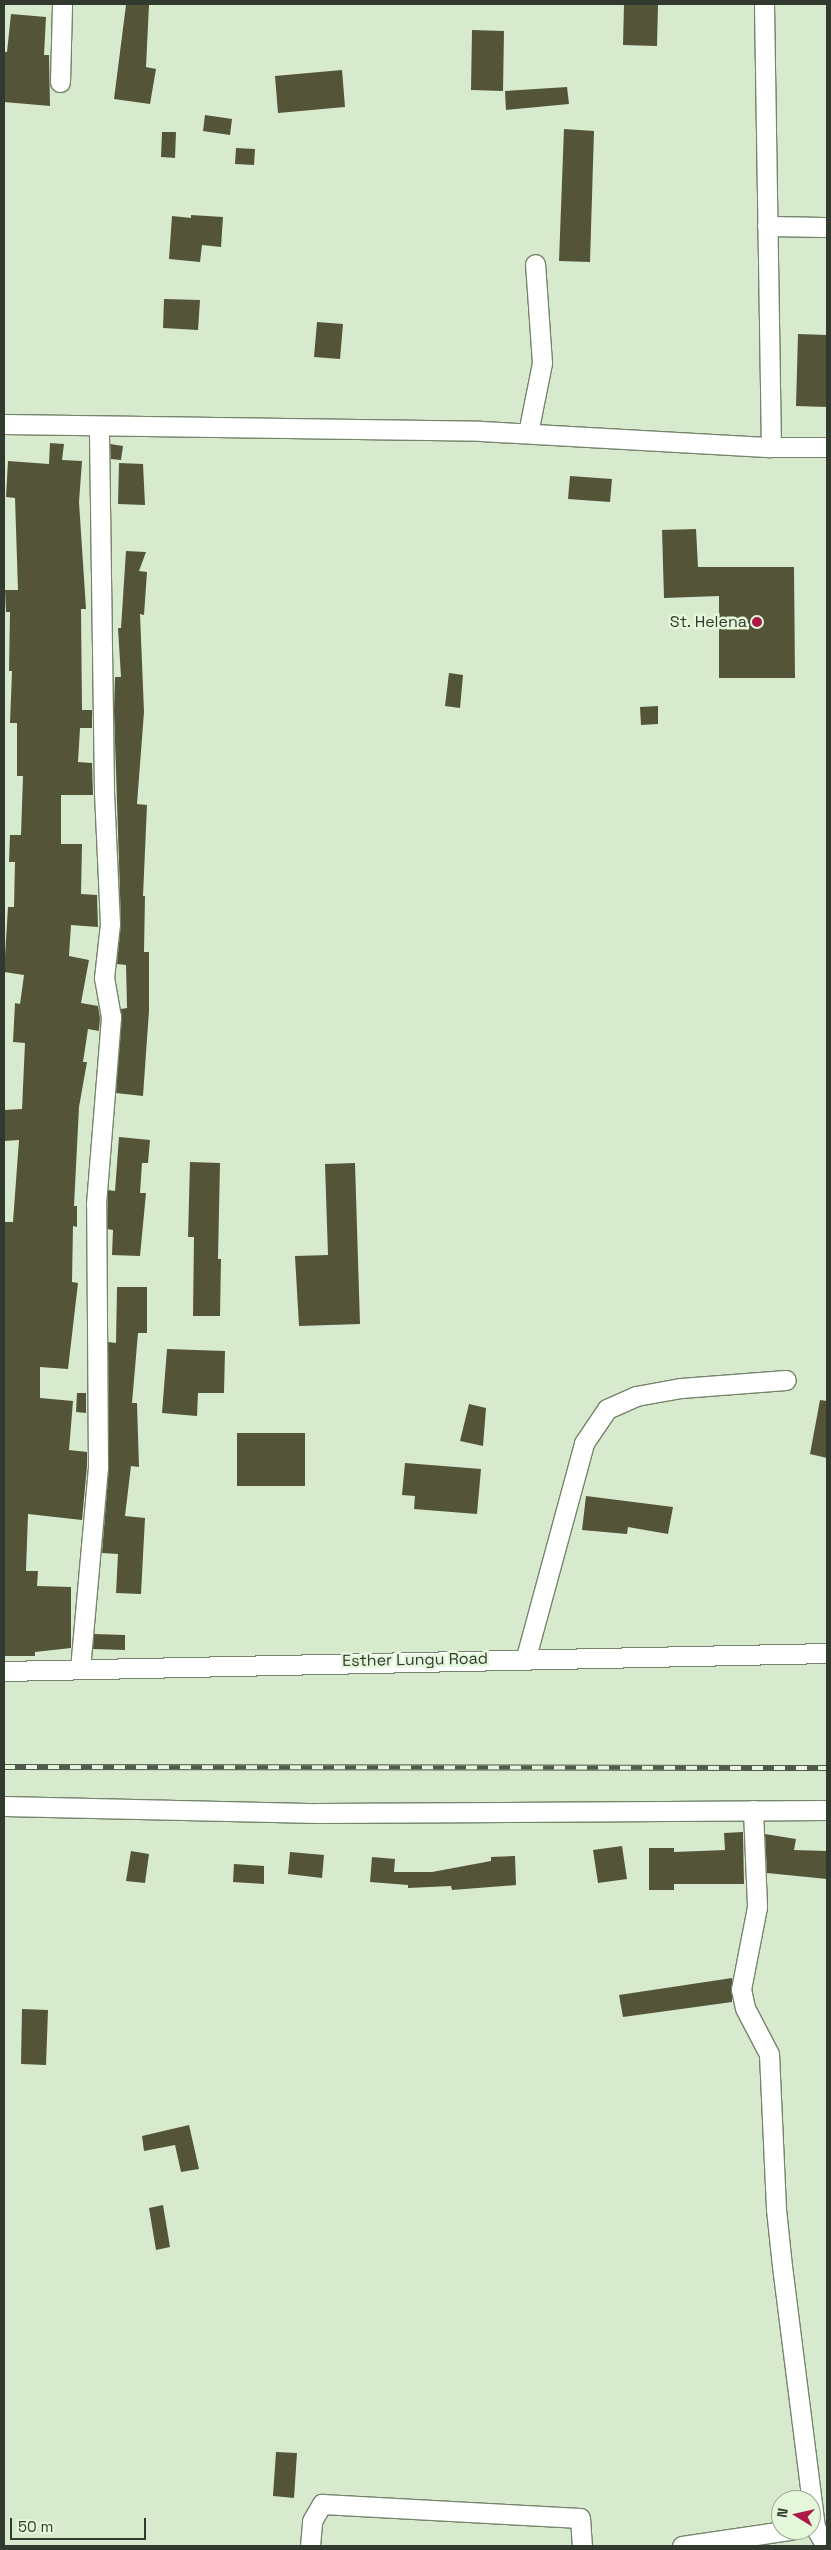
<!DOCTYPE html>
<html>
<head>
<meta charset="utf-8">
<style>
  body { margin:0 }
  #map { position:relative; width:831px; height:2550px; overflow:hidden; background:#d7eacd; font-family:"Space Grotesk",sans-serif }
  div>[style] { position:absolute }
  .building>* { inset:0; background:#545538 }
  .roads { filter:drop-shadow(1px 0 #74856b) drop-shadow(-1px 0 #74856b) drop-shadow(0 1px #74856b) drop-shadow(0 -1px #74856b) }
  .minor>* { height:19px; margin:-9.5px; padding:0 9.5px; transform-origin:9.5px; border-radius:9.5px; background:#fff }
  .rail>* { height:5.5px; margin-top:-2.75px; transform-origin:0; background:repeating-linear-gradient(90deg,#e4f7da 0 11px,#50594b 0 22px); box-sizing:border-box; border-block:1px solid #50594b }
  .dots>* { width:14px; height:14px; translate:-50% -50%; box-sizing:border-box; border:2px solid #e4f7da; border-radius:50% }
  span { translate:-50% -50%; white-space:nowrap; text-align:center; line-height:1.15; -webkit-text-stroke:5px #e4f7da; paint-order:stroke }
  .poi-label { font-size:16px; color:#32392e }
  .right { translate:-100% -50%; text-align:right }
  .street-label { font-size:16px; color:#32392e }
  .frame { position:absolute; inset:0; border:5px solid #32392e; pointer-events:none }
  .north { position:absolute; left:771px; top:2490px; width:50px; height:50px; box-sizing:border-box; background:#e4f7da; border:1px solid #9dab95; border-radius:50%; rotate:279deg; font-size:14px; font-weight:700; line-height:20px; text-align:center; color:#32392e }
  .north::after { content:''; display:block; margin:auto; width:18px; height:22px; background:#ac1847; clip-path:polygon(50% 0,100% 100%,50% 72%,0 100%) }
  .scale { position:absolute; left:10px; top:2518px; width:136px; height:22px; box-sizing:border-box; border:2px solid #32392e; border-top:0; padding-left:6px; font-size:15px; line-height:18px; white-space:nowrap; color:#32392e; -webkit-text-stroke:4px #e4f7da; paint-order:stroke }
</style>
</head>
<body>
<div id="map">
  <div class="building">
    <div style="clip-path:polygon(624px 4px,658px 4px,657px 46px,623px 45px)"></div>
    <div style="clip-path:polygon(126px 5px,149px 5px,146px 67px,156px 69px,150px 104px,114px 99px)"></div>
    <div style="clip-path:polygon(11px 14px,46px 17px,44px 55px,49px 55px,50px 106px,4px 102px,4px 52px,7px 52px)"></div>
    <div style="clip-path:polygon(472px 30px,504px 31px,503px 91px,471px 90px)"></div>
    <div style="clip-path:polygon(342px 70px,345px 107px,278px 113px,275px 76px)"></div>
    <div style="clip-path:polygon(567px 87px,569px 104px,506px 110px,505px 91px)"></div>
    <div style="clip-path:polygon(205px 115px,232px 119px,230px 135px,203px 131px)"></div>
    <div style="clip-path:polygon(564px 129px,594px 131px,590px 262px,559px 261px)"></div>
    <div style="clip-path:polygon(162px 132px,176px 132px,175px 158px,161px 157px)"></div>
    <div style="clip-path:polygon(236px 148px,255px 149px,254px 165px,235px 164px)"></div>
    <div style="clip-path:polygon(191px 215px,223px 217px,221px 247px,202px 245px,200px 262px,169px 259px,172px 216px,191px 218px)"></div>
    <div style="clip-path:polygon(164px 299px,200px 300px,198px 330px,163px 328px)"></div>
    <div style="clip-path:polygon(317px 322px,343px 324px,340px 359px,314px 357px)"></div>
    <div style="clip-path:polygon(798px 334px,827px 335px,827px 407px,796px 406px)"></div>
    <div style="clip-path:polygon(50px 443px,64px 444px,62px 460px,82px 461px,79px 502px,86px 609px,81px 609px,82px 710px,92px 710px,92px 728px,80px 728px,78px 762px,92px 763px,93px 795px,61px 795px,61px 844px,82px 844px,81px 894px,97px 895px,98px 927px,71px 925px,69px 956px,89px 960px,81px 1003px,98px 1006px,100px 1018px,99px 1031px,88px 1029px,83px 1062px,87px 1062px,79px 1107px,74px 1206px,77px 1206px,77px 1227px,73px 1226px,72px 1282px,78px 1283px,68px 1369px,40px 1367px,40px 1398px,73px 1401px,69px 1450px,87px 1452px,87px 1466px,82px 1520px,28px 1514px,26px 1571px,38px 1571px,37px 1586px,71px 1587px,71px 1648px,35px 1652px,35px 1656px,4px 1656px,4px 1222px,13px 1222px,19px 1140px,4px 1141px,4px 1110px,22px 1109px,25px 1043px,13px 1042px,15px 1003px,20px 1004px,24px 975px,4px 972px,8px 907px,14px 907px,15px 862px,9px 862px,10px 835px,21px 835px,23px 776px,17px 776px,17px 723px,10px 723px,12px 671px,9px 671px,10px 612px,6px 612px,5px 590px,18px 590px,15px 498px,6px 497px,8px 461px,49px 464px)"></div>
    <div style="clip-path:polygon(110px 444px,123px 446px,121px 460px,111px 459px)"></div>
    <div style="clip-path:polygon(119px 463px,143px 464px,145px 505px,118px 504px)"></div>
    <div style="clip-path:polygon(570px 476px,612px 479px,610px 502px,568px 499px)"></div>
    <div style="clip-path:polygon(696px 529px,698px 567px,794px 567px,795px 678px,719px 678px,719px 596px,664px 598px,662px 530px)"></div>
    <div style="clip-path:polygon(126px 551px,146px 552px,139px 571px,147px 572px,144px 615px,140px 614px,144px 712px,137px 804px,147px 805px,143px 896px,145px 896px,144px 952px,149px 952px,149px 1011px,143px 1096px,116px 1093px,121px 1009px,127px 1008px,126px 965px,117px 964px,121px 923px,114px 710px,115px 677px,121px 677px,118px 628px,121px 628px)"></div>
    <div style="clip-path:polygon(449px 673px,463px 675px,460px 708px,445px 706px)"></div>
    <div style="clip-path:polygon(658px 706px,658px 724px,641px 725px,640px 707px)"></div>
    <div style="clip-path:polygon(119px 1137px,150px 1140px,148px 1163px,142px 1163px,140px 1193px,146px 1193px,140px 1256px,112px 1255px,113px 1230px,107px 1229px,108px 1190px,115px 1191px)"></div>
    <div style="clip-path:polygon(190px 1162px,220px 1163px,218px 1259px,221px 1259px,220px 1316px,193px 1316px,194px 1237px,188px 1237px)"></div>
    <div style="clip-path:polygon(355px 1163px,360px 1324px,299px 1326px,295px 1256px,328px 1255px,325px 1164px)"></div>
    <div style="clip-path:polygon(117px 1287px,147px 1287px,147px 1333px,138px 1333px,132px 1403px,137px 1403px,139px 1467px,131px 1466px,125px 1516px,145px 1518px,141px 1594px,116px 1593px,118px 1554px,102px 1553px,109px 1466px,108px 1342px,116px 1343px)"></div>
    <div style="clip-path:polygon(167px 1349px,225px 1351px,224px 1393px,198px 1393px,197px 1416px,162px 1413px)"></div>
    <div style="clip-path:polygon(77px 1393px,86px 1393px,86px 1413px,76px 1412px)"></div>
    <div style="clip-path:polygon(820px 1400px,827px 1401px,827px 1458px,810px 1454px)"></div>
    <div style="clip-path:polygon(469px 1404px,486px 1408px,483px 1446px,460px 1441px)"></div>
    <div style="clip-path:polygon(237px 1433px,305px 1433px,305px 1486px,237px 1486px)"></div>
    <div style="clip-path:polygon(405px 1463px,481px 1469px,477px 1514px,414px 1509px,415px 1496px,402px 1495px)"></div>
    <div style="clip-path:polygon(586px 1496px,673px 1507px,668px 1534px,628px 1527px,627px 1534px,582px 1530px)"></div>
    <div style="clip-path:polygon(94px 1634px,125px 1635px,125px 1650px,93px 1649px)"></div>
    <div style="clip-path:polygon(743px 1832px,744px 1884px,674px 1884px,674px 1890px,649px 1890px,649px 1848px,674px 1848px,674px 1852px,725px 1850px,724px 1833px)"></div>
    <div style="clip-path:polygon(765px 1834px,796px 1839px,794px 1850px,827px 1851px,827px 1879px,767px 1873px)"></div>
    <div style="clip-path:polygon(622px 1846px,627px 1879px,598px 1883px,593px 1850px)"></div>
    <div style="clip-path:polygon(131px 1851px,149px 1854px,145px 1883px,126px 1881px)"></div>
    <div style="clip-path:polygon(290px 1852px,324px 1855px,322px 1878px,288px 1874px)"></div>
    <div style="clip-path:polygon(515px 1856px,516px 1885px,452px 1890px,451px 1886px,408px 1888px,408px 1885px,370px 1882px,372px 1857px,395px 1859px,394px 1872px,432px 1872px,491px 1861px,491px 1857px)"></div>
    <div style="clip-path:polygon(234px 1864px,264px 1866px,264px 1884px,233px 1882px)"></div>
    <div style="clip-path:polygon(732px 1978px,732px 2002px,623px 2017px,619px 1995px)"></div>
    <div style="clip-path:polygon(22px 2009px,48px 2010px,46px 2065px,21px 2064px)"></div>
    <div style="clip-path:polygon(189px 2125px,199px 2169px,181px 2172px,175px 2145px,144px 2151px,142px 2136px)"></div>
    <div style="clip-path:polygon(163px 2205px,170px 2247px,156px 2250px,149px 2208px)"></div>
    <div style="clip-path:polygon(276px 2452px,297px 2453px,294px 2498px,273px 2496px)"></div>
  </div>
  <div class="roads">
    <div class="minor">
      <div style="left:764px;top:4px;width:443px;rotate:89.1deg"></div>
      <div style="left:60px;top:82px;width:78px;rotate:-88.5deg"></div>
      <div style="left:767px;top:226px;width:60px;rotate:1deg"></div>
      <div style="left:4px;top:424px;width:477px;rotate:0.8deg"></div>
      <div style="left:481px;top:431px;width:290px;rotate:3.2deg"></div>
      <div style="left:771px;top:447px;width:56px"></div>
      <div style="left:528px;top:433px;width:71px;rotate:-78.7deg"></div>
      <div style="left:542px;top:363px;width:99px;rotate:-94deg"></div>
      <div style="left:526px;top:1657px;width:222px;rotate:-74.8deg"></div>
      <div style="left:584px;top:1443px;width:41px;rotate:-55.9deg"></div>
      <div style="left:607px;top:1409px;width:32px;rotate:-24deg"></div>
      <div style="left:636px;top:1396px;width:46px;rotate:-10.1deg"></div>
      <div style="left:681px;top:1388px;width:105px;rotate:-4.4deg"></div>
      <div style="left:80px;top:1669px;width:204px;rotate:-84.9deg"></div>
      <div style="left:98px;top:1466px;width:262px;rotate:-90.4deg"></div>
      <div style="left:96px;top:1204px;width:188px;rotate:-85.4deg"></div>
      <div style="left:111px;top:1017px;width:40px;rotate:-100deg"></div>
      <div style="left:104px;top:978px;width:54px;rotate:-83.7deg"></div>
      <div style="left:110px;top:924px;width:133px;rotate:-92.6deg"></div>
      <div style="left:104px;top:791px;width:365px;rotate:-90.8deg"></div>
      <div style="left:4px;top:1671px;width:823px;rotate:-1.25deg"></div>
      <div style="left:4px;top:1806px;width:314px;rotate:1.3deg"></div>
      <div style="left:318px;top:1813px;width:509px;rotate:-0.34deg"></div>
      <div style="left:753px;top:1810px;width:97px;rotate:87.6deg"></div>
      <div style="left:757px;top:1907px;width:84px;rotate:101deg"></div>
      <div style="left:741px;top:1989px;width:19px;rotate:78deg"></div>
      <div style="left:745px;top:2008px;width:52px;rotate:62.4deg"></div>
      <div style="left:769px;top:2054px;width:155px;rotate:87.4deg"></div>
      <div style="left:776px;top:2209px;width:57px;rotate:84deg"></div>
      <div style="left:782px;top:2266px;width:263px;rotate:82.8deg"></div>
      <div style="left:815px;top:2527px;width:22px;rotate:60deg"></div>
      <div style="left:310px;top:2546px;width:25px;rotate:-85deg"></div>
      <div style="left:312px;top:2521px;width:20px;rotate:-60deg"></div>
      <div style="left:322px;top:2504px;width:258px;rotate:3.1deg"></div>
      <div style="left:580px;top:2518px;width:28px;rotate:86deg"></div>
      <div style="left:682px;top:2546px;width:110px;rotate:-8.4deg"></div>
    </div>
  </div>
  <div class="rail">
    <div style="left:4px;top:1767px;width:823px;rotate:0.07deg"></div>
  </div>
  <div class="dots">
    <div style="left:757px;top:622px;background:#ac1847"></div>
  </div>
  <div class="poi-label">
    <span class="right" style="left:747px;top:622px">St. Helena</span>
  </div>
  <div class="street-label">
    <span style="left:415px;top:1660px;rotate:-1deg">Esther Lungu Road</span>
  </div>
  <div class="frame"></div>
  <div class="north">N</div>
  <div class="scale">50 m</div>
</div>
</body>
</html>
